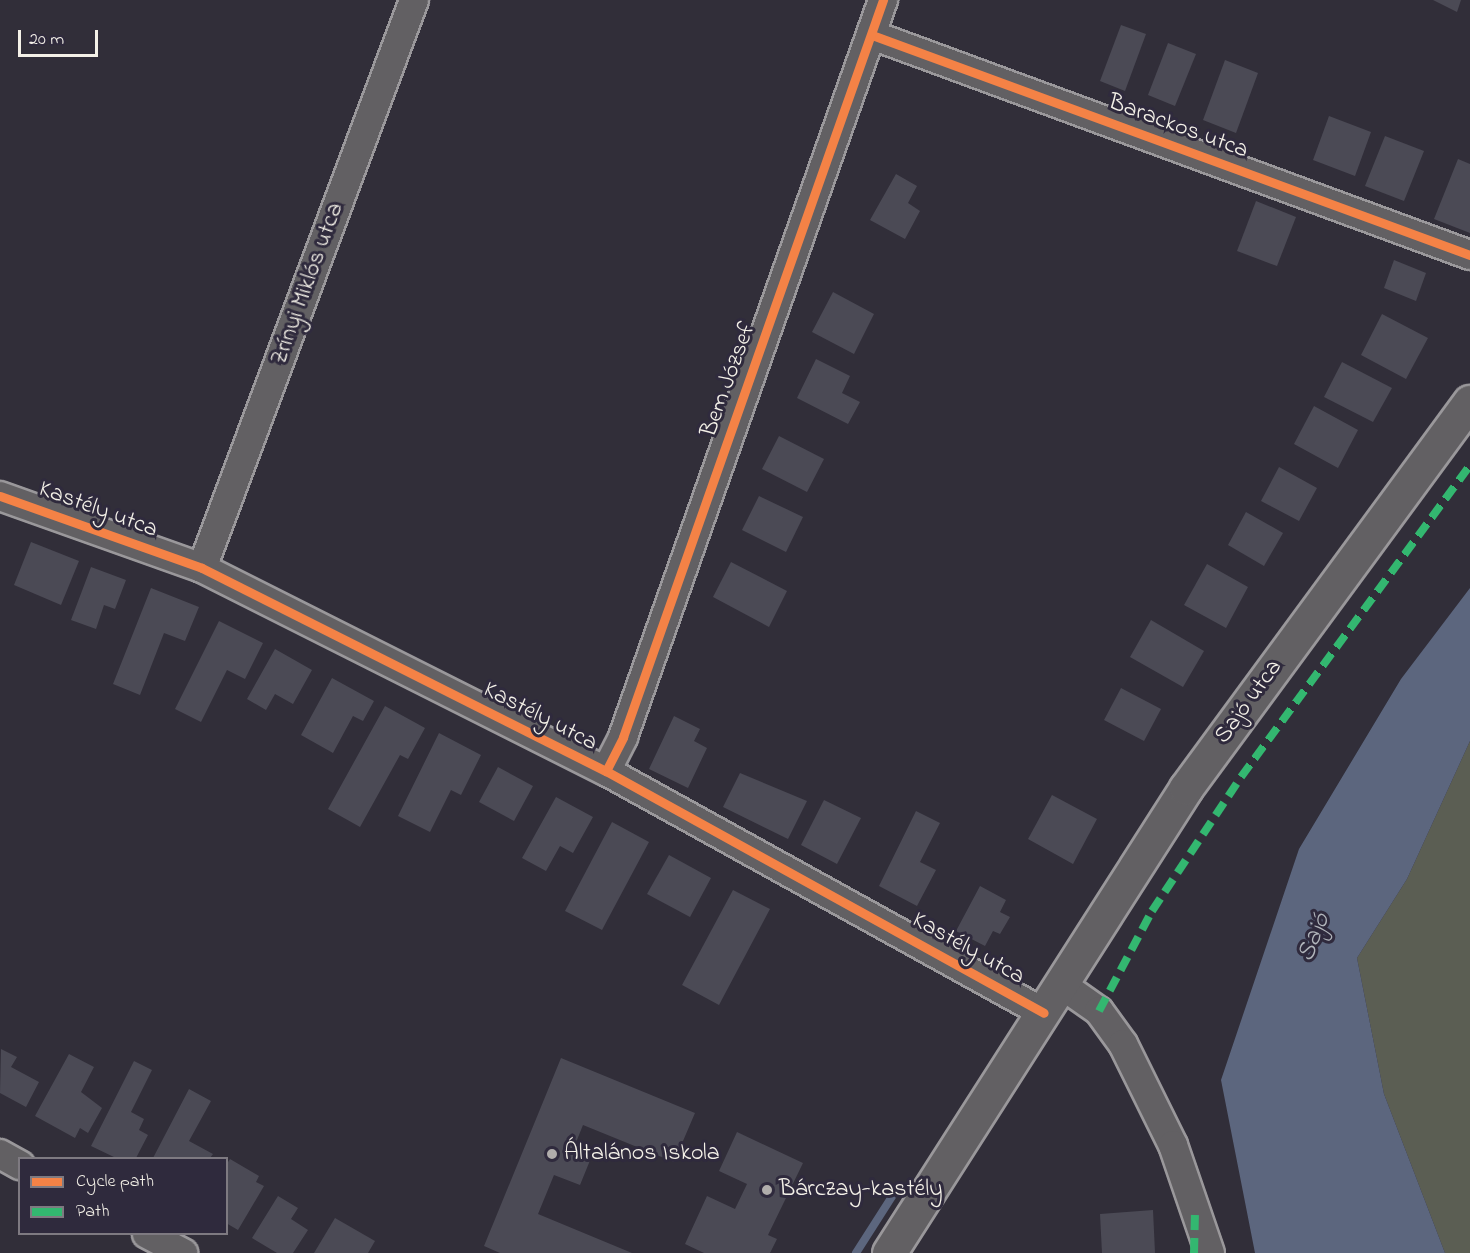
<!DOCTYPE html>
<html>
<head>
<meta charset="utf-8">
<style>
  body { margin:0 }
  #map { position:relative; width:1470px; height:1253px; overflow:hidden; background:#312e39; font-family:"Indie Flower",sans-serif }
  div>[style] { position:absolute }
  .green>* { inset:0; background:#5b5e53 }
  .water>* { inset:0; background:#5c667e }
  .stream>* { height:8px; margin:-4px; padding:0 4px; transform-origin:4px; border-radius:4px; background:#5c667e }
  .building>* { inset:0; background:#4b4a55 }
  .roads { filter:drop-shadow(2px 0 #9a989b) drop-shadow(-2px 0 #9a989b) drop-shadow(0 2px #9a989b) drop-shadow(0 -2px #9a989b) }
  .minor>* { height:28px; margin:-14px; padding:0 14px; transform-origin:14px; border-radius:14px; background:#626063 }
  .major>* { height:33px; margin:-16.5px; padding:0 16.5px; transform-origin:16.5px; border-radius:16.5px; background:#626063 }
  .quiet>* { height:8px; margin-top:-4px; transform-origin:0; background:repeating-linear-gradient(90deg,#33b770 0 15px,transparent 0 23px) }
  .cycleway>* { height:9px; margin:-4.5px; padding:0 4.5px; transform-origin:4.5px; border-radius:4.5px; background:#f48246 }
  .dots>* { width:16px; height:16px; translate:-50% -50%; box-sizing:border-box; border:3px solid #2f2a3d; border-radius:50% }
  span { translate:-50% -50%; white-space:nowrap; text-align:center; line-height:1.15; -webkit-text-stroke:6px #2f2a3d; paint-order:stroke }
  .street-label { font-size:24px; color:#f4f1e8 }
  .poi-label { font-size:24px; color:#f4f1e8 }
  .left { translate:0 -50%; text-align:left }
  .water-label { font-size:26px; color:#b1b5bb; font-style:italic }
  .legend { position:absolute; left:18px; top:1157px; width:210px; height:78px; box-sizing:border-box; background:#2f2a3d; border:2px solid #7e7a81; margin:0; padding:8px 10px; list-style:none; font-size:18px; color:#f4f1e8 }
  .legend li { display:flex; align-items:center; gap:12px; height:30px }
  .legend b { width:30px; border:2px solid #7e7a81 }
  .scale { position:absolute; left:18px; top:30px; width:80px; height:27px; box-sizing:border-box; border:3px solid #f4f1e8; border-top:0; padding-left:8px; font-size:18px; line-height:21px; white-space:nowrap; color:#f4f1e8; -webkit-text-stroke:4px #2f2a3d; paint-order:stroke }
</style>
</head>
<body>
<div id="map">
  <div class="green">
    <div style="clip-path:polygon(1470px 741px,1470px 1253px,1445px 1253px,1384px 1094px,1357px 958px,1407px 879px)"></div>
  </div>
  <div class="water">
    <div style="clip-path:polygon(1470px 588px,1470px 741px,1407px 879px,1357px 958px,1384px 1094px,1445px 1253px,1255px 1253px,1221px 1080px,1299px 849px,1401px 679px)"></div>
  </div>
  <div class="stream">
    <div style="left:856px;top:1253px;width:69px;rotate:-57.5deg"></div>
  </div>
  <div class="building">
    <div style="clip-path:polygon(1433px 0,1461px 0,1457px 12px)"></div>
    <div style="clip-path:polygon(1121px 25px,1146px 34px,1125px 91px,1100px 81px)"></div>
    <div style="clip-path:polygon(1168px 43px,1196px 54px,1175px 106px,1148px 95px)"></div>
    <div style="clip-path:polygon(1225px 60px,1258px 73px,1236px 133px,1203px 120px)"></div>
    <div style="clip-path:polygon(1329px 116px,1371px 132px,1355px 176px,1313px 160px)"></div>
    <div style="clip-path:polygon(1385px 136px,1424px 151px,1404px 201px,1365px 186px)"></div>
    <div style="clip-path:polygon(1458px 159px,1470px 164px,1470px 233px,1434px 219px)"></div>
    <div style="clip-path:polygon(896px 174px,917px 186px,908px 203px,920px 211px,905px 239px,870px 220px)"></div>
    <div style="clip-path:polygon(1256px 201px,1296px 217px,1277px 266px,1237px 251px)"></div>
    <div style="clip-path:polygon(1394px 260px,1426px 273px,1416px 301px,1384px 288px)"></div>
    <div style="clip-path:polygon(833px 292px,874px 314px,854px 354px,812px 332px)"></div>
    <div style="clip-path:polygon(1382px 314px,1428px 338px,1406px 379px,1361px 355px)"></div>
    <div style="clip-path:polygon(816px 359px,850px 376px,842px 393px,860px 402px,848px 424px,797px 398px)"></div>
    <div style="clip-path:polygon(1342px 362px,1392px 388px,1373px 422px,1324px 397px)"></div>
    <div style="clip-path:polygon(1314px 406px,1358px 430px,1338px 468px,1294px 444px)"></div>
    <div style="clip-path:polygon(779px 436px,824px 459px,807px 492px,762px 469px)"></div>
    <div style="clip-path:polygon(1279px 467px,1317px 488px,1299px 521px,1261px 501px)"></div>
    <div style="clip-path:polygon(759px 496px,803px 517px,786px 552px,742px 530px)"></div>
    <div style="clip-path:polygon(1246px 512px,1283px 533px,1264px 566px,1228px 545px)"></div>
    <div style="clip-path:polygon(31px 542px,79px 561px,61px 605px,14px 585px)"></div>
    <div style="clip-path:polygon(731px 562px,787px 591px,769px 627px,713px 597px)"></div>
    <div style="clip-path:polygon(1207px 564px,1248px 587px,1226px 628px,1184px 605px)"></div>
    <div style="clip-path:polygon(91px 567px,126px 580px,115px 609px,104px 605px,96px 629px,71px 620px)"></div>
    <div style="clip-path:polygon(151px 588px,199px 607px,185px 641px,164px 633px,140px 695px,113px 684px)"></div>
    <div style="clip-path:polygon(1151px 620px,1204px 651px,1183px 687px,1130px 657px)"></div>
    <div style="clip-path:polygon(219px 621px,263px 643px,245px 679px,227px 670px,201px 722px,175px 709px)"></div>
    <div style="clip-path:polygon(275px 649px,312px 670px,293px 704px,275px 694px,266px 710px,247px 699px)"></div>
    <div style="clip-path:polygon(332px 678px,374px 701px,363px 721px,353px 716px,333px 753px,301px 735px)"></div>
    <div style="clip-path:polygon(1121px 688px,1161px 709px,1144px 741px,1104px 720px)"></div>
    <div style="clip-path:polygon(385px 706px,425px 728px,408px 759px,400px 755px,360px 827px,328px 809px)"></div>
    <div style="clip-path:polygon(674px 716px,700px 729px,694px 741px,707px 748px,688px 788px,649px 769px)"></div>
    <div style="clip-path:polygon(439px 733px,481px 755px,461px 795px,451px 790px,430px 832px,398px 816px)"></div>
    <div style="clip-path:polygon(498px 767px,533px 786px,514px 821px,479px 802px)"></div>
    <div style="clip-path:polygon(740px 773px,807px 801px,788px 839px,723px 807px)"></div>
    <div style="clip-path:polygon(1052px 795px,1097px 819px,1073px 864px,1028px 839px)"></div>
    <div style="clip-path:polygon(556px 797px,593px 817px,573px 853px,560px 846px,546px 871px,522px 858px)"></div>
    <div style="clip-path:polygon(824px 800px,861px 818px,837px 864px,801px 845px)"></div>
    <div style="clip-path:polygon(916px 811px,940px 823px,920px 862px,936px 870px,917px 906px,879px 886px)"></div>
    <div style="clip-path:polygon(612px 822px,649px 842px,602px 930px,565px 911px)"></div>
    <div style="clip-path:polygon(669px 855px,711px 878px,690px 917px,647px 894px)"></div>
    <div style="clip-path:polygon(980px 886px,1006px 900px,1000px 912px,1010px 917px,1000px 934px,993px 931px,985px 946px,956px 931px)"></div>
    <div style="clip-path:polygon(733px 890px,770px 909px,719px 1005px,682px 985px)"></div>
    <div style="clip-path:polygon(1px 1049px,17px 1057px,11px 1067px,39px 1082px,26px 1107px,0 1093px)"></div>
    <div style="clip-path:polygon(69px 1054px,94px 1067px,81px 1092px,102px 1108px,88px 1133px,80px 1128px,75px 1138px,35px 1116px)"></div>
    <div style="clip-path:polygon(561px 1058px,695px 1113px,674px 1162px,583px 1125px,573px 1150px,591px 1158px,580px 1185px,554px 1175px,538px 1214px,632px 1253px,500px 1253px,484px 1246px)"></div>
    <div style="clip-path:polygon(134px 1061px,152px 1070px,131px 1112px,144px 1119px,139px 1130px,148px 1135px,136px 1158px,116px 1158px,91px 1146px)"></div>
    <div style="clip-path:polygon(189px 1089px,211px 1101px,189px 1141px,213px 1154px,210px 1158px,153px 1158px)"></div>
    <div style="clip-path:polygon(737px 1132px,803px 1163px,768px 1235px,777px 1239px,770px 1253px,704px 1253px,685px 1244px,707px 1196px,735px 1209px,747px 1184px,719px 1171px)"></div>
    <div style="clip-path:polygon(230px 1159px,259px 1176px,256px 1182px,264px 1186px,238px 1230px,226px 1223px,226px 1165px)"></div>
    <div style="clip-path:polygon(278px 1196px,298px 1208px,291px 1219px,308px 1230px,293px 1253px,277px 1253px,252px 1238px)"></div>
    <div style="clip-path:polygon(1153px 1210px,1155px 1253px,1102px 1253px,1100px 1214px)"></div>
    <div style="clip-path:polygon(335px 1218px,375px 1241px,368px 1253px,314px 1253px)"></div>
  </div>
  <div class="roads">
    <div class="minor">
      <div style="left:872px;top:35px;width:637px;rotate:20.2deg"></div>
      <div style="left:0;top:496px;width:214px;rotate:19.6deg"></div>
      <div style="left:202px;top:568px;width:452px;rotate:26.7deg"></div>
      <div style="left:606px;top:771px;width:500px;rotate:28.92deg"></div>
      <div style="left:202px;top:568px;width:606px;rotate:-69.53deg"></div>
      <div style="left:606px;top:771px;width:38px;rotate:-63deg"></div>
      <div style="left:623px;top:737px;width:782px;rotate:-70.57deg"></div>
      <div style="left:1062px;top:985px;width:45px;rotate:35.1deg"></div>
      <div style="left:1099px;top:1011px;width:41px;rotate:54deg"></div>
      <div style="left:1123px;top:1044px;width:113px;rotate:63.7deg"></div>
      <div style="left:1173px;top:1145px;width:114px;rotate:71.1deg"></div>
      <div style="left:0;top:1154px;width:23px;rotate:29deg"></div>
      <div style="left:147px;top:1234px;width:41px;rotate:27.8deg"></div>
    </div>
    <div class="major">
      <div style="left:889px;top:1253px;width:552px;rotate:-57.43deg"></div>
      <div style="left:1186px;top:788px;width:479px;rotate:-53.7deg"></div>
    </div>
  </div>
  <div class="quiet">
    <div style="left:1099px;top:1011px;width:113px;rotate:-62.1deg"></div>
    <div style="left:1152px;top:911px;width:161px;rotate:-56.4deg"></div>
    <div style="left:1241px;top:777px;width:387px;rotate:-53.7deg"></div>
    <div style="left:1194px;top:1253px;width:42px;rotate:-88.6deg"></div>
  </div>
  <div class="cycleway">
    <div style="left:872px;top:35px;width:637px;rotate:20.2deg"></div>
    <div style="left:0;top:496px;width:214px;rotate:19.6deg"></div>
    <div style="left:202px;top:568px;width:452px;rotate:26.7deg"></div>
    <div style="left:606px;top:771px;width:500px;rotate:28.92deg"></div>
    <div style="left:606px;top:771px;width:38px;rotate:-63deg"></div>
    <div style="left:623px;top:737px;width:782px;rotate:-70.57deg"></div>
  </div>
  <div class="dots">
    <div style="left:552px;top:1154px;background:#b0adab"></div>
    <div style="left:767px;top:1190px;background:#b0adab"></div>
  </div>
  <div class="street-label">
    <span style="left:1178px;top:127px;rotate:20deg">Barackos utca</span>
    <span style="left:308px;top:284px;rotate:-70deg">Zrínyi Miklós utca</span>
    <span style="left:729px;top:380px;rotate:-70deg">Bem József</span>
    <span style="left:98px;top:510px;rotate:20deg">Kastély utca</span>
    <span style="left:1249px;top:702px;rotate:-54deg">Sajó utca</span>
    <span style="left:540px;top:717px;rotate:27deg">Kastély utca</span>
    <span style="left:968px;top:949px;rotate:29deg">Kastély utca</span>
  </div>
  <div class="poi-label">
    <span class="left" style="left:564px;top:1154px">Általános Iskola</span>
    <span class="left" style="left:779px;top:1190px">Bárczay-kastély</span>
  </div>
  <div class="water-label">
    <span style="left:1315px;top:938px;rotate:-68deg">Sajó</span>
  </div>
  <ul class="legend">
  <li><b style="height:8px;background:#f48246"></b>Cycle path</li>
  <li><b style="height:8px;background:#33b770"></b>Path</li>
  </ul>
  <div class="scale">20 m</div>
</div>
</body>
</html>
